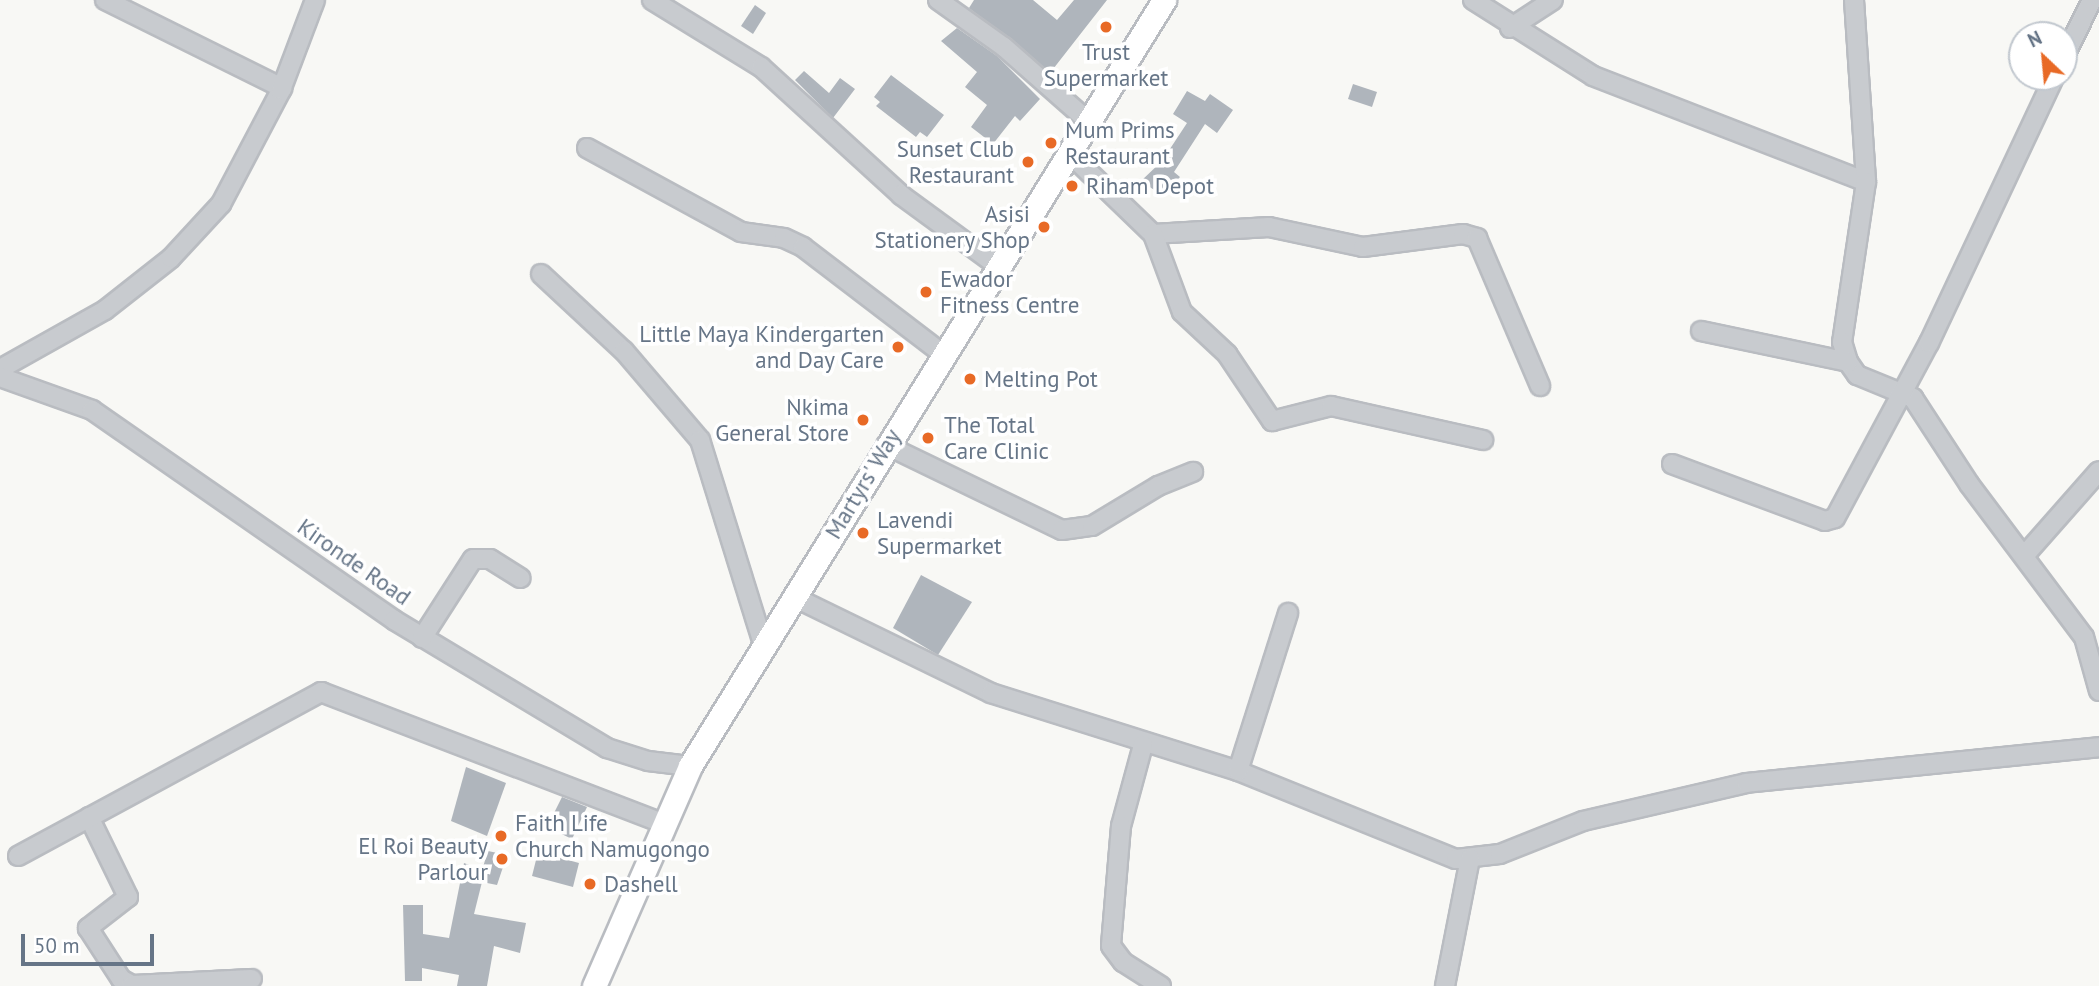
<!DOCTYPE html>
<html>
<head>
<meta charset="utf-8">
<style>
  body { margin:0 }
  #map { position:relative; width:2099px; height:986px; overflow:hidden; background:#f8f8f5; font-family:"PT Sans",sans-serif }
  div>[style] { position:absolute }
  .building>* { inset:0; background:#afb5bc }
  .roads { filter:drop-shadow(2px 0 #b9bcc1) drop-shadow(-2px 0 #b9bcc1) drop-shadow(0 2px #b9bcc1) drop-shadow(0 -2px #b9bcc1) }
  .minor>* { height:18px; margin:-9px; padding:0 9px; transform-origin:9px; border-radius:9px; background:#c8cbcf }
  .major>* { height:23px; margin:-11.5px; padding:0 11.5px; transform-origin:11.5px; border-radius:11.5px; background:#fff }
  .dots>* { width:19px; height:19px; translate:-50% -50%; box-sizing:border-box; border:4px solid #fff; border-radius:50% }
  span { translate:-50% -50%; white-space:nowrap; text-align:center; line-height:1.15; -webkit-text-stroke:7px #fff; paint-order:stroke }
  .poi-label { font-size:23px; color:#667587 }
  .left { translate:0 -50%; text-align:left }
  .right { translate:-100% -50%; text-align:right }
  .street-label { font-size:23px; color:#667587 }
  .north { position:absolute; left:2008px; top:21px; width:70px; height:70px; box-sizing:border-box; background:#fff; border:2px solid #c2c8cf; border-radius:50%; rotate:334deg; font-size:19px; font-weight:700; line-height:28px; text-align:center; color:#667587 }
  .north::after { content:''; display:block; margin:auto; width:24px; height:32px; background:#e86a26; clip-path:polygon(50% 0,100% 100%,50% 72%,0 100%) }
  .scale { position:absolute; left:21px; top:934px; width:133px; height:32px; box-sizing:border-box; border:4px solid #667587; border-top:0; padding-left:9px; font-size:21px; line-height:24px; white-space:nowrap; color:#667587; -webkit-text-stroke:5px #fff; paint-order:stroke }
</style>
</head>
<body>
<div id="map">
  <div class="building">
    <div style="clip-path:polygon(974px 0,1033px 0,1057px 20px,1074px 0,1107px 0,1050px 73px,969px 8px)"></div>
    <div style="clip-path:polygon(755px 5px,766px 13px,753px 34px,741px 26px)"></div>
    <div style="clip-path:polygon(957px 28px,997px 56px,1040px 99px,1020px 121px,1015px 116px,993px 144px,971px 127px,987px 105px,965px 87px,977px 72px,941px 41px)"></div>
    <div style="clip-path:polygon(804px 71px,829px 93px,840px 78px,855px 89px,833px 118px,795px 80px)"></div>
    <div style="clip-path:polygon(891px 75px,944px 115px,927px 137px,920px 132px,916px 137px,876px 106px,880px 102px,874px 97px)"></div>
    <div style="clip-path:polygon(1353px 84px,1377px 92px,1372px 107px,1348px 99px)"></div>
    <div style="clip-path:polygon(1187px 91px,1205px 101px,1210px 94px,1233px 110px,1217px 133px,1205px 124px,1174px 172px,1180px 177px,1163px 196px,1141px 181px,1162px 161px,1187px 123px,1173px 114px)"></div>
    <div style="clip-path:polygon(921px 575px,972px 602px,938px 655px,893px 628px)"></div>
    <div style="clip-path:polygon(466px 767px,506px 783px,487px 836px,451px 821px)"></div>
    <div style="clip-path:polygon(562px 797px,587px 807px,572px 839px,547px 827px)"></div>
    <div style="clip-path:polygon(488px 851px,507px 855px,497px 885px,482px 882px,474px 914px,526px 923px,520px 953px,494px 946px,487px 986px,457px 986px,459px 975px,422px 968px,422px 981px,405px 981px,403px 905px,423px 905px,423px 934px,449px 938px,464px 863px,482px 870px)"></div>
    <div style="clip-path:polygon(538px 852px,579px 863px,573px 887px,532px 876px)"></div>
  </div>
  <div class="roads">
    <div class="minor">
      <div style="left:105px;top:0;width:198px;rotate:26.4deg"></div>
      <div style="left:652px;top:0;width:128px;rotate:31.6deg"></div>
      <div style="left:761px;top:67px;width:190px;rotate:42.4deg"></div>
      <div style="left:901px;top:195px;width:120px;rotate:36.2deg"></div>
      <div style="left:938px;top:0;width:81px;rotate:35.5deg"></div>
      <div style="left:1004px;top:47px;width:112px;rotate:41.4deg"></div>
      <div style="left:1473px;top:0;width:142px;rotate:32.3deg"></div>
      <div style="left:1593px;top:76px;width:293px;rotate:21.2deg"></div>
      <div style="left:1854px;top:0;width:182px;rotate:86.2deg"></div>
      <div style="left:1866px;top:182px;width:162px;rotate:98.5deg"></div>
      <div style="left:1842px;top:342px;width:21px;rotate:73deg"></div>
      <div style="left:1848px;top:362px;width:16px;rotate:55deg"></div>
      <div style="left:1857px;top:375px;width:61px;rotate:22.3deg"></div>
      <div style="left:1913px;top:398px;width:103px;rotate:56.9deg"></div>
      <div style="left:1969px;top:484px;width:191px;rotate:53.1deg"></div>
      <div style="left:2084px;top:637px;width:56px;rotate:74.5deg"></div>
      <div style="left:1510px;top:28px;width:51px;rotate:-33.1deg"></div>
      <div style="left:2064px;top:57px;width:64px;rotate:-63.8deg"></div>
      <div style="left:587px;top:148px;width:175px;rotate:28.6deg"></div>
      <div style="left:741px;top:232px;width:43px;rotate:7.9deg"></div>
      <div style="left:784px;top:238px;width:21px;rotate:25deg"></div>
      <div style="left:803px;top:247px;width:176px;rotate:37.4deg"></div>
      <div style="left:1068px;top:152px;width:118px;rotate:44deg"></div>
      <div style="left:1153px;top:234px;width:116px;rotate:-3.5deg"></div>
      <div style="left:1269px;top:227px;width:96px;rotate:12deg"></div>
      <div style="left:1363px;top:247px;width:101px;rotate:-7.4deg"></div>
      <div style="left:1463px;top:234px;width:15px;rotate:16deg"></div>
      <div style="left:1477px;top:238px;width:161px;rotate:66.9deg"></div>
      <div style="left:1153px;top:234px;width:83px;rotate:69.6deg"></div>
      <div style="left:1182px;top:312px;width:62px;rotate:43deg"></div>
      <div style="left:1227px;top:354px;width:81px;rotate:56.1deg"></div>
      <div style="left:1272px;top:421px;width:61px;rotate:-14.3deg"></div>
      <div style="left:1331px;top:406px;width:156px;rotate:12.6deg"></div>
      <div style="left:541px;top:274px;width:113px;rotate:42.9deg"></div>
      <div style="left:624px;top:351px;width:117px;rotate:49.5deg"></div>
      <div style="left:700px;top:440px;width:214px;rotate:72.8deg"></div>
      <div style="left:1701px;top:331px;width:150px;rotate:11.9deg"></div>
      <div style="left:0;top:369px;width:120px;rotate:-29.3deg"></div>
      <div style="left:105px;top:310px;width:84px;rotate:-38.2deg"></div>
      <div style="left:171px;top:258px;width:74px;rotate:-47.2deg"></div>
      <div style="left:221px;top:204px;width:129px;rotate:-62.2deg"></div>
      <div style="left:281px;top:90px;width:96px;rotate:-69.3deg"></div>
      <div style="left:0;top:377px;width:98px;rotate:19.7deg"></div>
      <div style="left:92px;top:410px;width:368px;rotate:34.8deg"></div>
      <div style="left:394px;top:620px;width:249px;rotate:31deg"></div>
      <div style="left:607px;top:748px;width:43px;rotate:17.6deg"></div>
      <div style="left:648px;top:761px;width:42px;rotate:6.8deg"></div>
      <div style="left:886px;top:445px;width:195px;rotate:25.8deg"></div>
      <div style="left:1062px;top:530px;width:30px;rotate:-8deg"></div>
      <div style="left:1092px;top:526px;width:77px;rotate:-31.2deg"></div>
      <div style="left:1158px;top:486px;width:38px;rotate:-22deg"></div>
      <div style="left:1672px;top:464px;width:163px;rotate:20.4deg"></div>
      <div style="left:1825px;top:521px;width:10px;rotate:-17deg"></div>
      <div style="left:1835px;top:518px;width:199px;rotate:-61.8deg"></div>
      <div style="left:1929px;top:343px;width:294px;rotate:-64.8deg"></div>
      <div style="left:2024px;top:556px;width:113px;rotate:-48.6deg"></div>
      <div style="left:794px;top:597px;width:219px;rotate:26deg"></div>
      <div style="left:991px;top:693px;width:259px;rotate:17.5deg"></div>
      <div style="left:1238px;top:771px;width:235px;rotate:22deg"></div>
      <div style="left:1456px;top:859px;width:44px;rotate:-6.5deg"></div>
      <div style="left:1500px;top:854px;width:89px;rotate:-21.7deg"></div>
      <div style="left:1583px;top:821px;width:167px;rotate:-13.1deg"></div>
      <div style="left:1746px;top:783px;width:355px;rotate:-5.8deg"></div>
      <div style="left:422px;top:638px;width:94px;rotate:-57.2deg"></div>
      <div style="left:473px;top:559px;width:17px"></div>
      <div style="left:490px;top:559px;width:36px;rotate:32deg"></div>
      <div style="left:1143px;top:745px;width:84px;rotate:105.2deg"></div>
      <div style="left:1121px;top:826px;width:120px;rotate:94.8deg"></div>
      <div style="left:1111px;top:946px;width:20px;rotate:53deg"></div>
      <div style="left:1123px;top:962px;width:45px;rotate:32.3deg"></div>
      <div style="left:1238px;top:771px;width:166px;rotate:-72.4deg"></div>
      <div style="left:89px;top:817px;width:89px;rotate:64deg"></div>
      <div style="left:128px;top:897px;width:51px;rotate:142.2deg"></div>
      <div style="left:88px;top:928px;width:61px;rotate:57.1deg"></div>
      <div style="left:121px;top:979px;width:13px;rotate:29deg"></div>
      <div style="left:132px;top:985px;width:120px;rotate:-2.9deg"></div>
      <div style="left:18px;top:856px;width:345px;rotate:-28.4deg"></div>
      <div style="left:321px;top:692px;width:368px;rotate:21deg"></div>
      <div style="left:1445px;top:986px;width:130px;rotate:-78.9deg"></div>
    </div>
    <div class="major">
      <div style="left:594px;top:986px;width:240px;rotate:-66.4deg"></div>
      <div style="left:690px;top:766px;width:901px;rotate:-58.25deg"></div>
    </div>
  </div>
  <div class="dots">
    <div style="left:1106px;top:27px;background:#e86a26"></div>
    <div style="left:1051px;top:143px;background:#e86a26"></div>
    <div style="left:1028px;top:162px;background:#e86a26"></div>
    <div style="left:1072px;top:186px;background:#e86a26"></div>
    <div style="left:1044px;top:227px;background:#e86a26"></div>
    <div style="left:926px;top:292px;background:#e86a26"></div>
    <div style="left:898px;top:347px;background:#e86a26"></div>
    <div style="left:970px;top:379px;background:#e86a26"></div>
    <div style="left:863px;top:420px;background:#e86a26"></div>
    <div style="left:928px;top:438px;background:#e86a26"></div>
    <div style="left:863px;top:533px;background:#e86a26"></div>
    <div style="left:501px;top:836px;background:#e86a26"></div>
    <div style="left:502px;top:859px;background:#e86a26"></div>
    <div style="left:590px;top:884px;background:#e86a26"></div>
  </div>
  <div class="poi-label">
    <span style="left:1106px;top:65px">Trust<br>Supermarket</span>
    <span class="left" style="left:1065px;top:143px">Mum Prims<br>Restaurant</span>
    <span class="right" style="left:1014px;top:162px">Sunset Club<br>Restaurant</span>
    <span class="left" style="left:1086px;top:186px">Riham Depot</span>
    <span class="right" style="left:1030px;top:227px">Asisi<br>Stationery Shop</span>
    <span class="left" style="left:940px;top:292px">Ewador<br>Fitness Centre</span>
    <span class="right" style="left:884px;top:347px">Little Maya Kindergarten<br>and Day Care</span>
    <span class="left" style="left:984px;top:379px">Melting Pot</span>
    <span class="right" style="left:849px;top:420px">Nkima<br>General Store</span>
    <span class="left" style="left:944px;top:438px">The Total<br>Care Clinic</span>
    <span class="left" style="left:877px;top:533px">Lavendi<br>Supermarket</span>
    <span class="left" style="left:515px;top:836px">Faith Life<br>Church Namugongo</span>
    <span class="right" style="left:488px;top:859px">El Roi Beauty<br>Parlour</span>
    <span class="left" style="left:604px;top:884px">Dashell</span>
  </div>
  <div class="street-label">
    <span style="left:863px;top:484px;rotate:-59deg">Martyrs' Way</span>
    <span style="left:354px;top:562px;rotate:35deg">Kironde Road</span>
  </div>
  <div class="north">N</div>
  <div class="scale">50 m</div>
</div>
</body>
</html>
